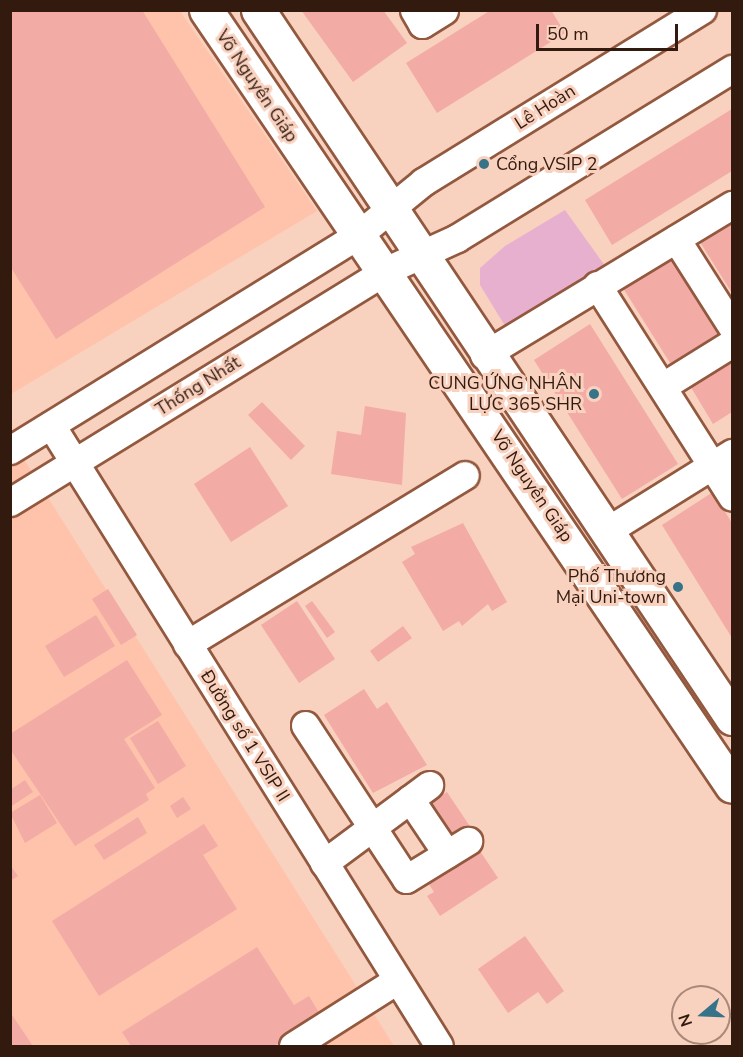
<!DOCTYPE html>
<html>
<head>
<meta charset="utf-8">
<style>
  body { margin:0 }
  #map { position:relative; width:743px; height:1057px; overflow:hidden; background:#f9d1bf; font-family:"Nunito Sans",sans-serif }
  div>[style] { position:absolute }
  .built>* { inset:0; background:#fec3aa }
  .green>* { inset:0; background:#e8b0cf }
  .building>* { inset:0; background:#f2aba5 }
  .roads { filter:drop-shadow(2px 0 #92593f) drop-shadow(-2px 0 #92593f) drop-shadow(0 2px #92593f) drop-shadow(0 -2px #92593f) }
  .minor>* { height:27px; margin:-13.5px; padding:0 13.5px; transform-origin:13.5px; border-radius:13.5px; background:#fff }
  .major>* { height:33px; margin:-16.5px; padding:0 16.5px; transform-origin:16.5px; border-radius:16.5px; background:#fff }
  .dots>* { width:16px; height:16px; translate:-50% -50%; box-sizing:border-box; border:3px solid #f9d1bf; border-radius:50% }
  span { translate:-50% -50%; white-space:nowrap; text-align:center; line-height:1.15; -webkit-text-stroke:6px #f9d1bf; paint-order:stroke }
  .street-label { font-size:18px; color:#321a0f }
  .poi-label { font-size:18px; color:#321a0f }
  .left { translate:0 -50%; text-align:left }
  .right { translate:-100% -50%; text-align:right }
  .frame { position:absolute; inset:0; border:12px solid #321a0f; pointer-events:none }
  .north { position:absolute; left:671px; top:985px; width:60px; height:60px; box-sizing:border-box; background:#f9d1bf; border:2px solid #a98879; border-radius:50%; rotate:251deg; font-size:16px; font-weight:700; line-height:24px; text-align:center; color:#321a0f }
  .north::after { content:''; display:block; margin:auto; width:21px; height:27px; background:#367389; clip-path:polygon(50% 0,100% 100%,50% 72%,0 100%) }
  .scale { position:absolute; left:536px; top:24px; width:142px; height:27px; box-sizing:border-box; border:3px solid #321a0f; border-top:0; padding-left:8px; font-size:18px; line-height:21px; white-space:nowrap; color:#321a0f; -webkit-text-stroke:4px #f9d1bf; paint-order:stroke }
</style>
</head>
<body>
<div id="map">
  <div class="built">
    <div style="clip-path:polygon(11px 11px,180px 11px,317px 211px,11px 394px)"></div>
    <div style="clip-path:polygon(11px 439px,394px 1046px,11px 1046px)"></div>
  </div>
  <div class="green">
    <div style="clip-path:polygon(565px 210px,608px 270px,510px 334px,480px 285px,480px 268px,505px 246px)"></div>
  </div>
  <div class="building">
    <div style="clip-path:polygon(10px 10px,142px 10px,265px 207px,56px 339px,10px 266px)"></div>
    <div style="clip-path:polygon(301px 10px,383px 10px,407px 43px,353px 82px)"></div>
    <div style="clip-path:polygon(491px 10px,551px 10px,565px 33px,437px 113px,406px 63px)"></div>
    <div style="clip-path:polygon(732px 109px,732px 171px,612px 245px,585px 200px)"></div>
    <div style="clip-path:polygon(732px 221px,732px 293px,700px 242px)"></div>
    <div style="clip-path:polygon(675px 255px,724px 333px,672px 366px,623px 288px)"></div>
    <div style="clip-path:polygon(590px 324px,678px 464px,622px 499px,534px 360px)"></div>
    <div style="clip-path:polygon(732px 357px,732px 412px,713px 424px,689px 384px)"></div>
    <div style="clip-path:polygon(262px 402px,305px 446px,291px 460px,248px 415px)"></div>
    <div style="clip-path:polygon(365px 406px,406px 413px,402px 485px,331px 474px,337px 431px,361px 435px)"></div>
    <div style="clip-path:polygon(250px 447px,288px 506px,231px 542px,194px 484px)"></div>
    <div style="clip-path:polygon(713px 492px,732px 523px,732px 638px,662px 525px)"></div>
    <div style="clip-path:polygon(463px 523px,507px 602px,492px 611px,488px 604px,462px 626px,459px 621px,443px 631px,402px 562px,415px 554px,411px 547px)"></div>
    <div style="clip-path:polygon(108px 589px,137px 635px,121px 645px,92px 599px)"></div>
    <div style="clip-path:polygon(297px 601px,335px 659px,299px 683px,261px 625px)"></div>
    <div style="clip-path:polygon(312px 601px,335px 632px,327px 638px,305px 606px)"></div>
    <div style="clip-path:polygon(96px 615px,115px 646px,64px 677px,45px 646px)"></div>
    <div style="clip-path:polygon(403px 626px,412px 638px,378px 662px,370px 651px)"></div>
    <div style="clip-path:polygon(127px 660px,162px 715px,124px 739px,155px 788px,146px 794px,149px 800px,75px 846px,10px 749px,10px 734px)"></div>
    <div style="clip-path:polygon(364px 689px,377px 709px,387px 702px,427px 765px,373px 793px,324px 715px)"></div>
    <div style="clip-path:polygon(158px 721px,186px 766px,158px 784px,130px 738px)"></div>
    <div style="clip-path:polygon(25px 780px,33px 792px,10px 807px,10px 790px)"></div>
    <div style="clip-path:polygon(447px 792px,473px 831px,455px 844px,429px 804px)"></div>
    <div style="clip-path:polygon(40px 795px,57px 823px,25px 843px,10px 813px)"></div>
    <div style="clip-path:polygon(183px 797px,191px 809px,177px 818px,170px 806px)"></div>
    <div style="clip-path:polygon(138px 817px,147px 833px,104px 860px,94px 845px)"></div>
    <div style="clip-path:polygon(204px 824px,218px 846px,203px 855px,237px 909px,99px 996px,52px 921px)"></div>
    <div style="clip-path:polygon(474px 842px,498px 878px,440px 916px,427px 896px,434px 892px,423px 875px)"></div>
    <div style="clip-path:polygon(10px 865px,18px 876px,10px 881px)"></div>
    <div style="clip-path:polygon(525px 936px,564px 991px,547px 1004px,538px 992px,508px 1013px,478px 969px)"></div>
    <div style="clip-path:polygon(257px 947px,294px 1005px,309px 996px,321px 1016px,274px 1046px,131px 1046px,122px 1032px)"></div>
    <div style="clip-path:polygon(10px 1012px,33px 1046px,10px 1046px)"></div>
  </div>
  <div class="roads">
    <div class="minor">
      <div style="left:414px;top:10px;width:16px;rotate:60deg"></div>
      <div style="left:422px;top:24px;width:26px;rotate:-32deg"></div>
      <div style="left:676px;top:239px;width:104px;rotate:57.5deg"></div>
      <div style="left:597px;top:285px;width:251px;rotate:57.5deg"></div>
      <div style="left:484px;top:355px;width:290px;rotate:-31.2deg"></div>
      <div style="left:663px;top:386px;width:81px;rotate:-31.9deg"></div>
      <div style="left:51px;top:425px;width:732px;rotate:58deg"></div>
      <div style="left:10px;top:450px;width:409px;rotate:-31.7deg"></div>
      <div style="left:358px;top:235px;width:84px;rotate:-39.2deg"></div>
      <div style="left:423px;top:182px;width:328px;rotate:-31.7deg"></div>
      <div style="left:10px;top:502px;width:440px;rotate:-31.6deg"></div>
      <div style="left:385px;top:271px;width:79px;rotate:-24.6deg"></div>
      <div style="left:457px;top:238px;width:323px;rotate:-31.6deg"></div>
      <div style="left:605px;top:532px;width:150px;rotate:-31.9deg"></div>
      <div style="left:187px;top:644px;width:325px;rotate:-31.3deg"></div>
      <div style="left:305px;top:725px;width:184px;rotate:56.7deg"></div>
      <div style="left:406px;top:879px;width:73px;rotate:-31.5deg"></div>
      <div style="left:410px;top:799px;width:66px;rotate:56.1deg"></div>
      <div style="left:324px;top:863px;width:131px;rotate:-36.6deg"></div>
      <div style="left:293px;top:1046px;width:123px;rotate:-32.4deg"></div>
    </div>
    <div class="major">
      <div style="left:206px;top:10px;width:937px;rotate:55.87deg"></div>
      <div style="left:258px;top:10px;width:852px;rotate:56.2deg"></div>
    </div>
  </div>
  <div class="dots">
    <div style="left:484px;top:164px;background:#367389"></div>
    <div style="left:594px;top:394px;background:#367389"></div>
    <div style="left:678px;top:587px;background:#367389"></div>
  </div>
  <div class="street-label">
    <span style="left:257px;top:86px;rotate:56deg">Võ Nguyên Giáp</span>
    <span style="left:545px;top:107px;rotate:-32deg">Lê Hoàn</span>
    <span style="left:198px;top:386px;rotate:-32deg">Thống Nhất</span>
    <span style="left:532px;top:486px;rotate:56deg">Võ Nguyên Giáp</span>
    <span style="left:245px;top:736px;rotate:58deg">Đường số 1 VSIP II</span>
  </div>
  <div class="poi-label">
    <span class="left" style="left:496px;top:164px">Cổng VSIP 2</span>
    <span class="right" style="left:582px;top:394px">CUNG ỨNG NHÂN<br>LỰC 365 SHR</span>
    <span class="right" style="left:666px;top:587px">Phố Thương<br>Mại Uni-town</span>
  </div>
  <div class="frame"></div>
  <div class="north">N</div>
  <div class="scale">50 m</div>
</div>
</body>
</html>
